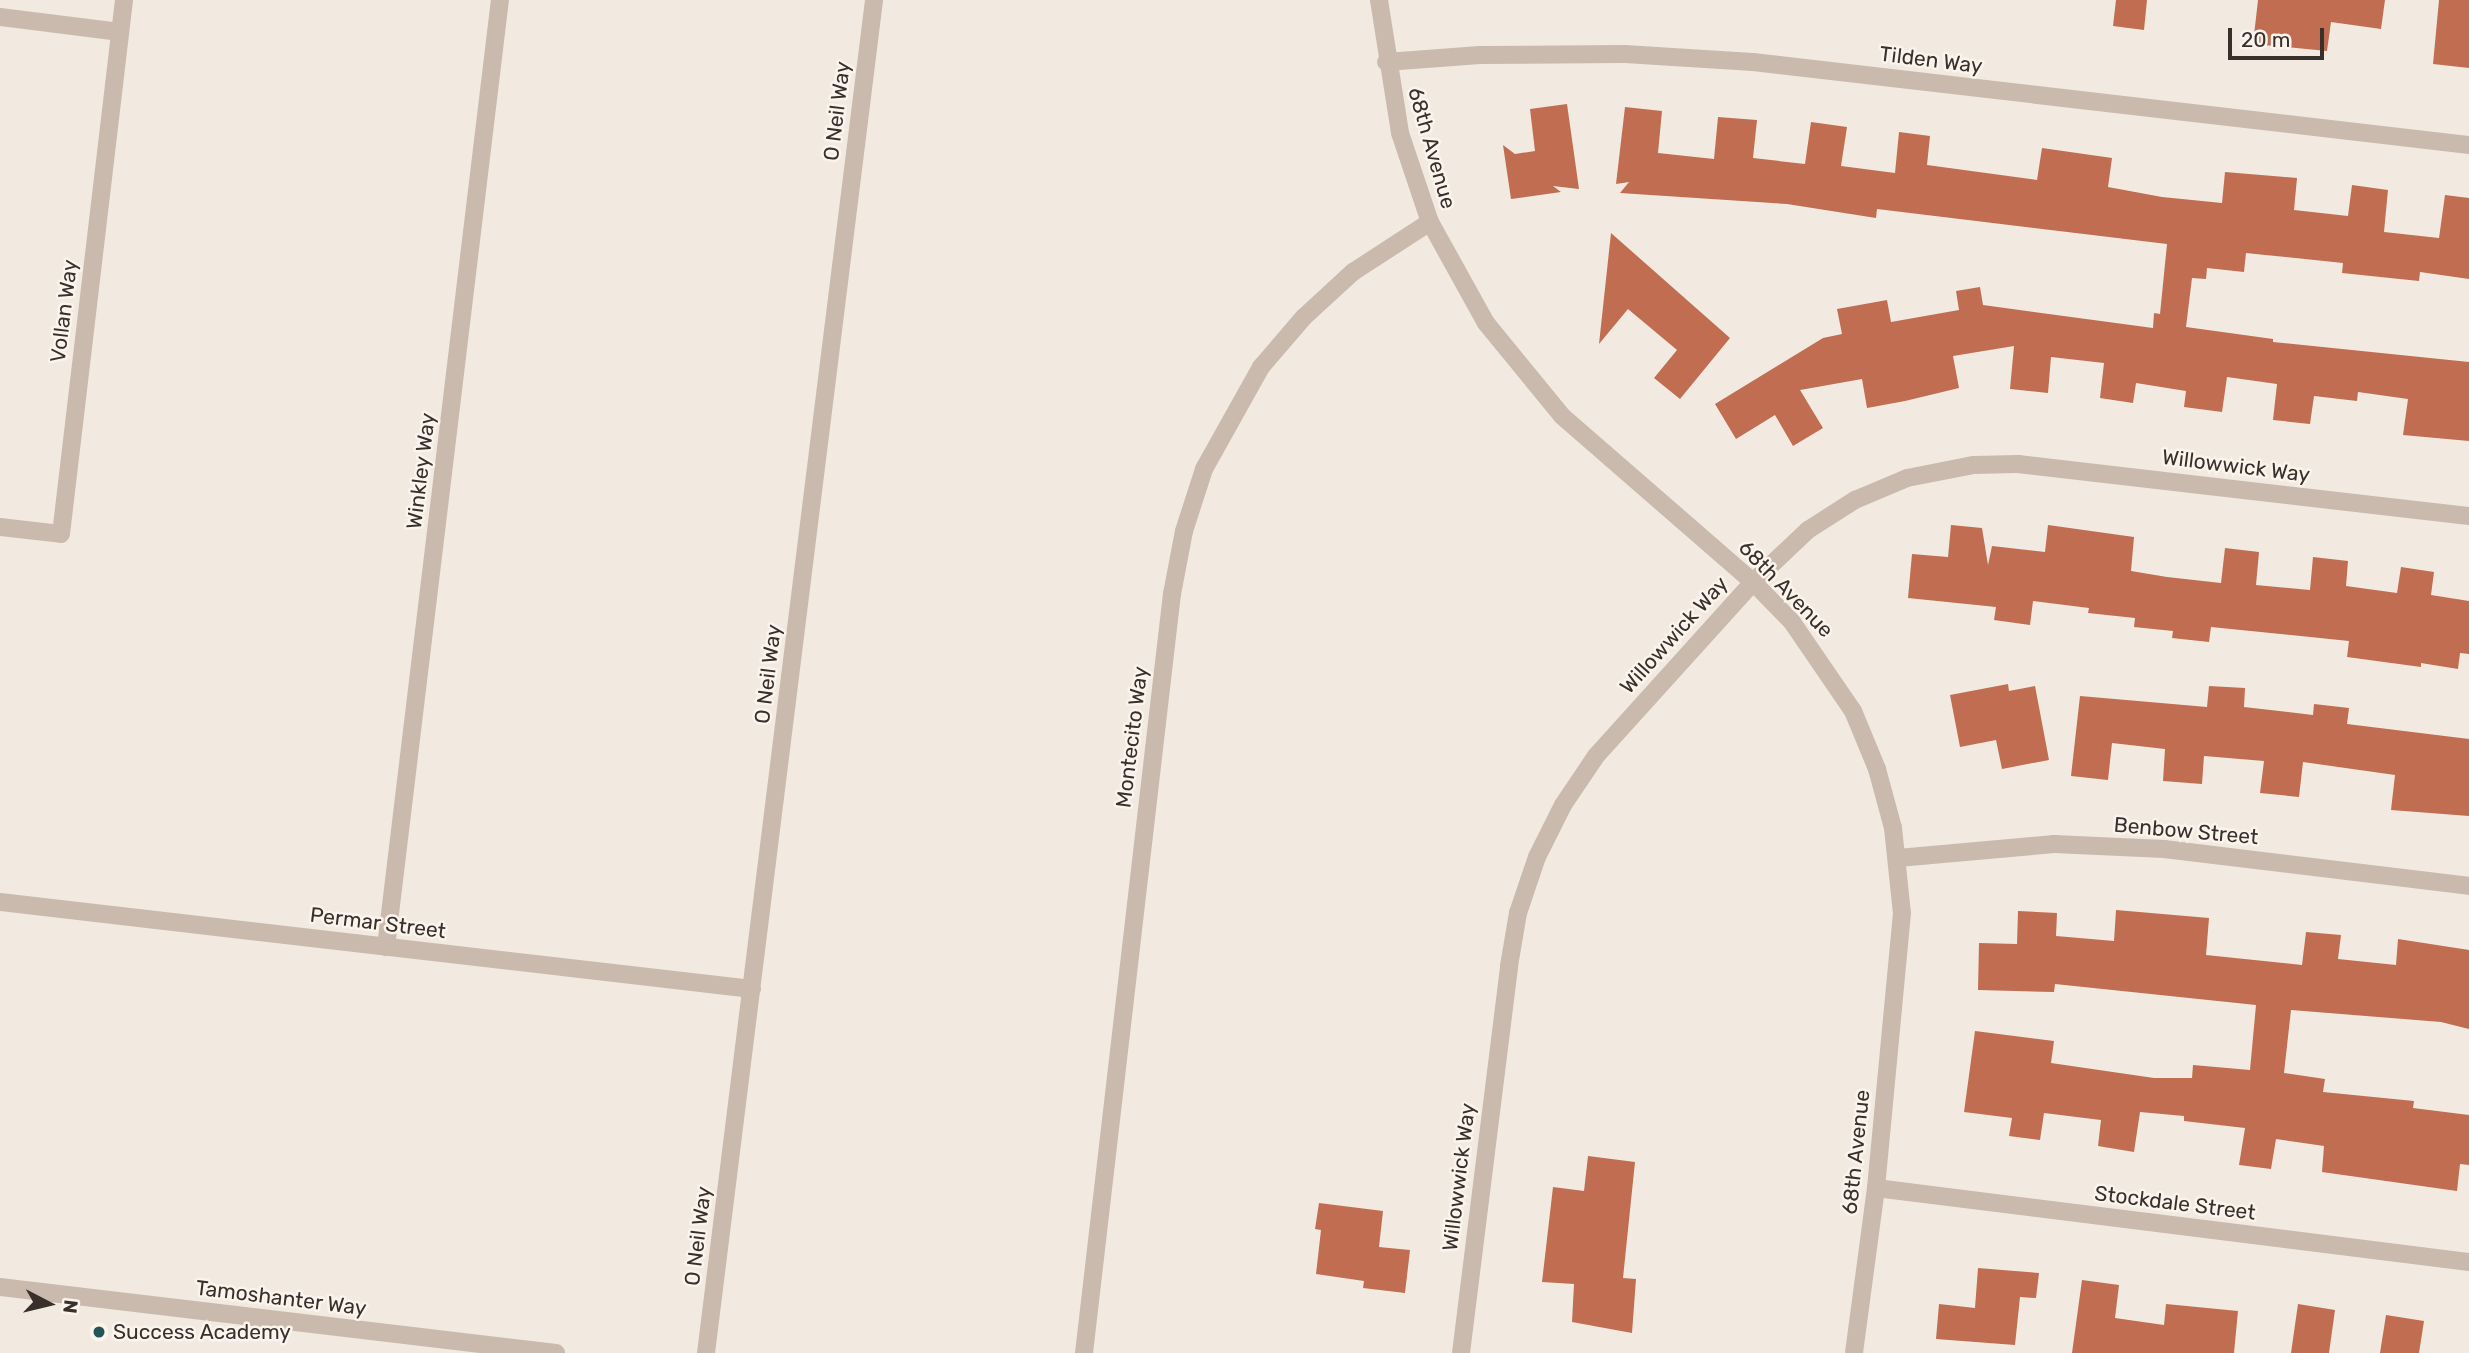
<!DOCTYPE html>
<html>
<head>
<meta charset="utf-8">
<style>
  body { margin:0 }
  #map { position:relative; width:2469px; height:1353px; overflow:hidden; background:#f2eae0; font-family:Rubik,sans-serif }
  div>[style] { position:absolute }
  .building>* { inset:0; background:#c06d51 }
  .minor>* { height:18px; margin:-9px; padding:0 9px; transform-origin:9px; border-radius:9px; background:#cabaad }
  .dots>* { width:19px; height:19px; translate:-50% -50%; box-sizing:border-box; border:4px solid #faf4ed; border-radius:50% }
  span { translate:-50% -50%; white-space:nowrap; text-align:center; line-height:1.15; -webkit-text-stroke:5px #faf4ed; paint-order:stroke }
  .street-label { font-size:21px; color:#392f2b }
  .poi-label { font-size:21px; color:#392f2b }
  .left { translate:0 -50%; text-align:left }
  .north { position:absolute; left:14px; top:1269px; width:70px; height:70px; -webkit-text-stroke:5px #faf4ed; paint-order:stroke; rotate:97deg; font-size:19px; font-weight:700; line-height:28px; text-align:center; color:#392f2b }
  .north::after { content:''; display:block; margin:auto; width:24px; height:32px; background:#392f2b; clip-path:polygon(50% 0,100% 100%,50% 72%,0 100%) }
  .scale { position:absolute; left:2228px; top:28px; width:96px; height:32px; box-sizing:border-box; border:4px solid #392f2b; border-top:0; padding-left:9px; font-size:21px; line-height:24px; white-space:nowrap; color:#392f2b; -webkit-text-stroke:5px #faf4ed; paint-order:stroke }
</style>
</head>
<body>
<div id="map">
  <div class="building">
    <div style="clip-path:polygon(2116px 0,2147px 0,2144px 30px,2113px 26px)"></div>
    <div style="clip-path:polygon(2258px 0,2385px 0,2381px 29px,2331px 22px,2327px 51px,2253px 44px)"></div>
    <div style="clip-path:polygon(2439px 0,2469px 0,2469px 68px,2433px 64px)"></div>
    <div style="clip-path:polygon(1567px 104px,1579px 189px,1553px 186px,1561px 192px,1511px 199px,1503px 145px,1515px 154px,1535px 151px,1530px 109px)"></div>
    <div style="clip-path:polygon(1625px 107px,1662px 111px,1658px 153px,1714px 159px,1718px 117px,1757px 120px,1753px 158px,1805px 164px,1811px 122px,1847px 127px,1841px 166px,1895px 173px,1899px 132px,1930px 136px,1927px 165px,2037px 180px,2042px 148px,2112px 158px,2108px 187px,2162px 197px,2222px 203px,2225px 172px,2297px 178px,2294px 210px,2348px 216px,2352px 185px,2388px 190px,2384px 232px,2439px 238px,2445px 195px,2469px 198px,2469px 279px,2420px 272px,2419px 281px,2342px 273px,2343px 263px,2246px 253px,2244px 272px,2207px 268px,2206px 279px,2192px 278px,2186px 327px,2273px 339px,2273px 342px,2469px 362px,2469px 441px,2403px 435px,2408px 399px,2358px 392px,2357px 401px,2314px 396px,2310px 424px,2273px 420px,2277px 384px,2227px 377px,2222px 412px,2184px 407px,2186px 391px,2136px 383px,2133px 403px,2100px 398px,2104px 363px,2051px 357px,2048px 393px,2010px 389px,2014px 346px,1953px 356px,1959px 388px,1905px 401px,1867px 408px,1862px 379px,1800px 390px,1823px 428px,1793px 446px,1775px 415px,1736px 439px,1715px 404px,1823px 338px,1842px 334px,1837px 309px,1887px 300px,1891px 322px,1959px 310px,1956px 291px,1980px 287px,1983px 305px,2153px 328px,2154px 313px,2160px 314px,2167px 244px,1877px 209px,1876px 218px,1787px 204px,1620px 193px,1629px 182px,1616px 184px)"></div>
    <div style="clip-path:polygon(1611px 233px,1730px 338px,1680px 399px,1654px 378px,1677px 350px,1628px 309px,1599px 344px)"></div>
    <div style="clip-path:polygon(1951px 525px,1982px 528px,1988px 565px,1992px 546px,2045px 552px,2048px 525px,2134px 537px,2131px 571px,2167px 577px,2221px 583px,2225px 548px,2259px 552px,2256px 585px,2310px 590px,2313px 557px,2348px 561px,2346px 586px,2397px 593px,2401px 567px,2434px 572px,2431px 595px,2469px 601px,2469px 654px,2460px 653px,2458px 669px,2421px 663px,2421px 667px,2347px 657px,2349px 641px,2211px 627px,2209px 642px,2172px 638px,2173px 631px,2134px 627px,2135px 618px,2088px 613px,2089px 608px,2033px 601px,2030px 625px,1994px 620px,1996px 607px,1908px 598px,1912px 554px,1948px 557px)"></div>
    <div style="clip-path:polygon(2008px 684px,2009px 691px,2035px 686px,2049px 760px,2002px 769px,1996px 740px,1960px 747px,1950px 695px)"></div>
    <div style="clip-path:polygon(2209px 686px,2245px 688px,2244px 707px,2313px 715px,2314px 704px,2349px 708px,2347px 724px,2469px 739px,2469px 816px,2391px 810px,2395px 775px,2303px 762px,2299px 797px,2260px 793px,2264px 761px,2204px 756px,2202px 784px,2163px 781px,2165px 749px,2112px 743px,2108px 780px,2071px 776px,2080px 696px,2207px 707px)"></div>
    <div style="clip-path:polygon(2116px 910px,2209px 918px,2206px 955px,2302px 965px,2306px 932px,2341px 935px,2338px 959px,2396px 965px,2398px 939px,2469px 950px,2469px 1029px,2441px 1022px,2291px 1010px,2284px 1073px,2325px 1079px,2323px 1092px,2414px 1101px,2413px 1108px,2469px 1115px,2469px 1165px,2460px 1164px,2457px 1191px,2322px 1172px,2324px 1146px,2276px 1139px,2271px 1169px,2239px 1165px,2245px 1128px,2184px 1121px,2184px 1116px,2140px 1112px,2134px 1152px,2098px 1146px,2101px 1120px,2044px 1113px,2040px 1140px,2009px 1136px,2012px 1118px,1964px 1112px,1975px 1031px,2054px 1041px,2051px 1063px,2154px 1078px,2192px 1078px,2193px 1065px,2250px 1070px,2256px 1005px,2055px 984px,2054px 992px,1978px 990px,1979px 943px,2017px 944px,2018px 911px,2057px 913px,2056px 936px,2114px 941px)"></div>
    <div style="clip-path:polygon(1588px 1156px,1635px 1162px,1623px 1278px,1636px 1279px,1632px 1333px,1572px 1322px,1574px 1284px,1542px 1282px,1553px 1187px,1584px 1191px)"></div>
    <div style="clip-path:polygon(1319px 1203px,1383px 1211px,1379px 1247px,1410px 1250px,1405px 1293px,1363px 1288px,1364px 1281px,1316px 1274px,1321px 1230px,1315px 1229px)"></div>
    <div style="clip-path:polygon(1978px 1268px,2039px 1273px,2036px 1298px,2020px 1297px,2015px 1345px,1936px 1339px,1939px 1304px,1975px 1308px)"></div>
    <div style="clip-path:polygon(2082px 1280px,2119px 1285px,2115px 1318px,2164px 1325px,2166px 1304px,2238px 1311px,2234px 1353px,2072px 1353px)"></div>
    <div style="clip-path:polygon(2298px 1304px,2335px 1310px,2329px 1353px,2291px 1353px)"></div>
    <div style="clip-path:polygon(2386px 1315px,2424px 1321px,2419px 1353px,2380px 1353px)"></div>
  </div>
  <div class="minor">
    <div style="left:1379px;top:0;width:135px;rotate:81deg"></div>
    <div style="left:1400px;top:133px;width:94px;rotate:71.4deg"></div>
    <div style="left:1430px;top:222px;width:115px;rotate:61deg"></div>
    <div style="left:1486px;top:323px;width:120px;rotate:50.7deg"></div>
    <div style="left:1562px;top:416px;width:253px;rotate:41deg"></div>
    <div style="left:1753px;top:582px;width:56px;rotate:45.7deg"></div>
    <div style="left:1792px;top:622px;width:108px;rotate:55.6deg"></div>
    <div style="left:1853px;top:711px;width:63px;rotate:67.5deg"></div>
    <div style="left:1877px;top:769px;width:61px;rotate:74.8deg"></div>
    <div style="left:1893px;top:828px;width:85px;rotate:84deg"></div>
    <div style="left:1902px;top:913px;width:276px;rotate:95.4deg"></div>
    <div style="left:1876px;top:1188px;width:166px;rotate:97.6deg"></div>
    <div style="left:0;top:17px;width:121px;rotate:7.1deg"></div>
    <div style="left:1386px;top:62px;width:94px;rotate:-4.3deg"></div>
    <div style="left:1480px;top:55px;width:145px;rotate:-0.4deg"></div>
    <div style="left:1625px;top:54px;width:128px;rotate:3.6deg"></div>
    <div style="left:1753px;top:62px;width:721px;rotate:6.61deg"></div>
    <div style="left:0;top:527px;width:61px;rotate:6.5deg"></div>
    <div style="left:61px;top:534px;width:538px;rotate:-83.27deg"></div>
    <div style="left:1898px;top:858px;width:157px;rotate:-5.1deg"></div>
    <div style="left:2054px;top:844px;width:110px;rotate:2.6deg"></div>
    <div style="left:2164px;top:849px;width:307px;rotate:6.9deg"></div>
    <div style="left:0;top:902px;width:757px;rotate:6.6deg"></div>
    <div style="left:386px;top:947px;width:954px;rotate:-83.14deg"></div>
    <div style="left:1876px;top:1188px;width:598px;rotate:7.11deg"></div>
    <div style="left:0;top:1287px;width:560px;rotate:6.77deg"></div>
    <div style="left:706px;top:1353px;width:1363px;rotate:-82.92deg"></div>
    <div style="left:1084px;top:1353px;width:764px;rotate:-83.39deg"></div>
    <div style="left:1172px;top:594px;width:64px;rotate:-79.2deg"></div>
    <div style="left:1184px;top:531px;width:65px;rotate:-72.1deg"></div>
    <div style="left:1204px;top:469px;width:117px;rotate:-60.8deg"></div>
    <div style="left:1261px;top:367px;width:66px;rotate:-49.3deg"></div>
    <div style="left:1304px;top:317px;width:67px;rotate:-42.6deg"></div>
    <div style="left:1353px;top:272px;width:92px;rotate:-33deg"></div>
    <div style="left:1461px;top:1353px;width:390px;rotate:-82.9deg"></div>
    <div style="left:1509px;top:966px;width:54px;rotate:-80.4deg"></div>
    <div style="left:1518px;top:913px;width:59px;rotate:-71.3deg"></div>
    <div style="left:1537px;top:857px;width:58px;rotate:-63.4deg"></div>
    <div style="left:1563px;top:805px;width:59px;rotate:-56deg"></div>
    <div style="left:1596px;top:756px;width:234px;rotate:-47.9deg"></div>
    <div style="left:1753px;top:582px;width:76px;rotate:-43.4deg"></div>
    <div style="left:1808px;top:530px;width:56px;rotate:-32.6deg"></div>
    <div style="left:1855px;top:500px;width:56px;rotate:-22.9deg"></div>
    <div style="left:1907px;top:478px;width:67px;rotate:-11.1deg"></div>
    <div style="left:1973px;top:465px;width:45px;rotate:-1.3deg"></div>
    <div style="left:2018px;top:464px;width:454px;rotate:6.6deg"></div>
  </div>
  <div class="dots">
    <div style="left:99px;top:1332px;background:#225458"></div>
  </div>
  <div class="street-label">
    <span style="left:1931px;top:60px;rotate:7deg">Tilden Way</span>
    <span style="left:837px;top:111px;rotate:-83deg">O Neil Way</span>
    <span style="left:1432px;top:148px;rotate:74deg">68th Avenue</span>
    <span style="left:64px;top:311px;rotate:-83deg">Vollan Way</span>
    <span style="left:2236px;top:466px;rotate:7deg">Willowwick Way</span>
    <span style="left:421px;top:471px;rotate:-83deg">Winkley Way</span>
    <span style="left:1786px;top:589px;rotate:46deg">68th Avenue</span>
    <span style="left:1674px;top:635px;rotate:-48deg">Willowwick Way</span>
    <span style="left:768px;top:674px;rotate:-83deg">O Neil Way</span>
    <span style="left:1132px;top:737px;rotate:-83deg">Montecito Way</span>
    <span style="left:2186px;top:831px;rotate:5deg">Benbow Street</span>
    <span style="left:378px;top:923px;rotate:7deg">Permar Street</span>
    <span style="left:1856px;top:1152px;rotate:-84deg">68th Avenue</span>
    <span style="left:1459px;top:1177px;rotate:-83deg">Willowwick Way</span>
    <span style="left:2175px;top:1203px;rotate:7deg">Stockdale Street</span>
    <span style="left:698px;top:1236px;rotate:-83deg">O Neil Way</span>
    <span style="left:281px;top:1298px;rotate:7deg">Tamoshanter Way</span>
  </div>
  <div class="poi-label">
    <span class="left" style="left:113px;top:1332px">Success Academy</span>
  </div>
  <div class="north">N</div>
  <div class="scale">20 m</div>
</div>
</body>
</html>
